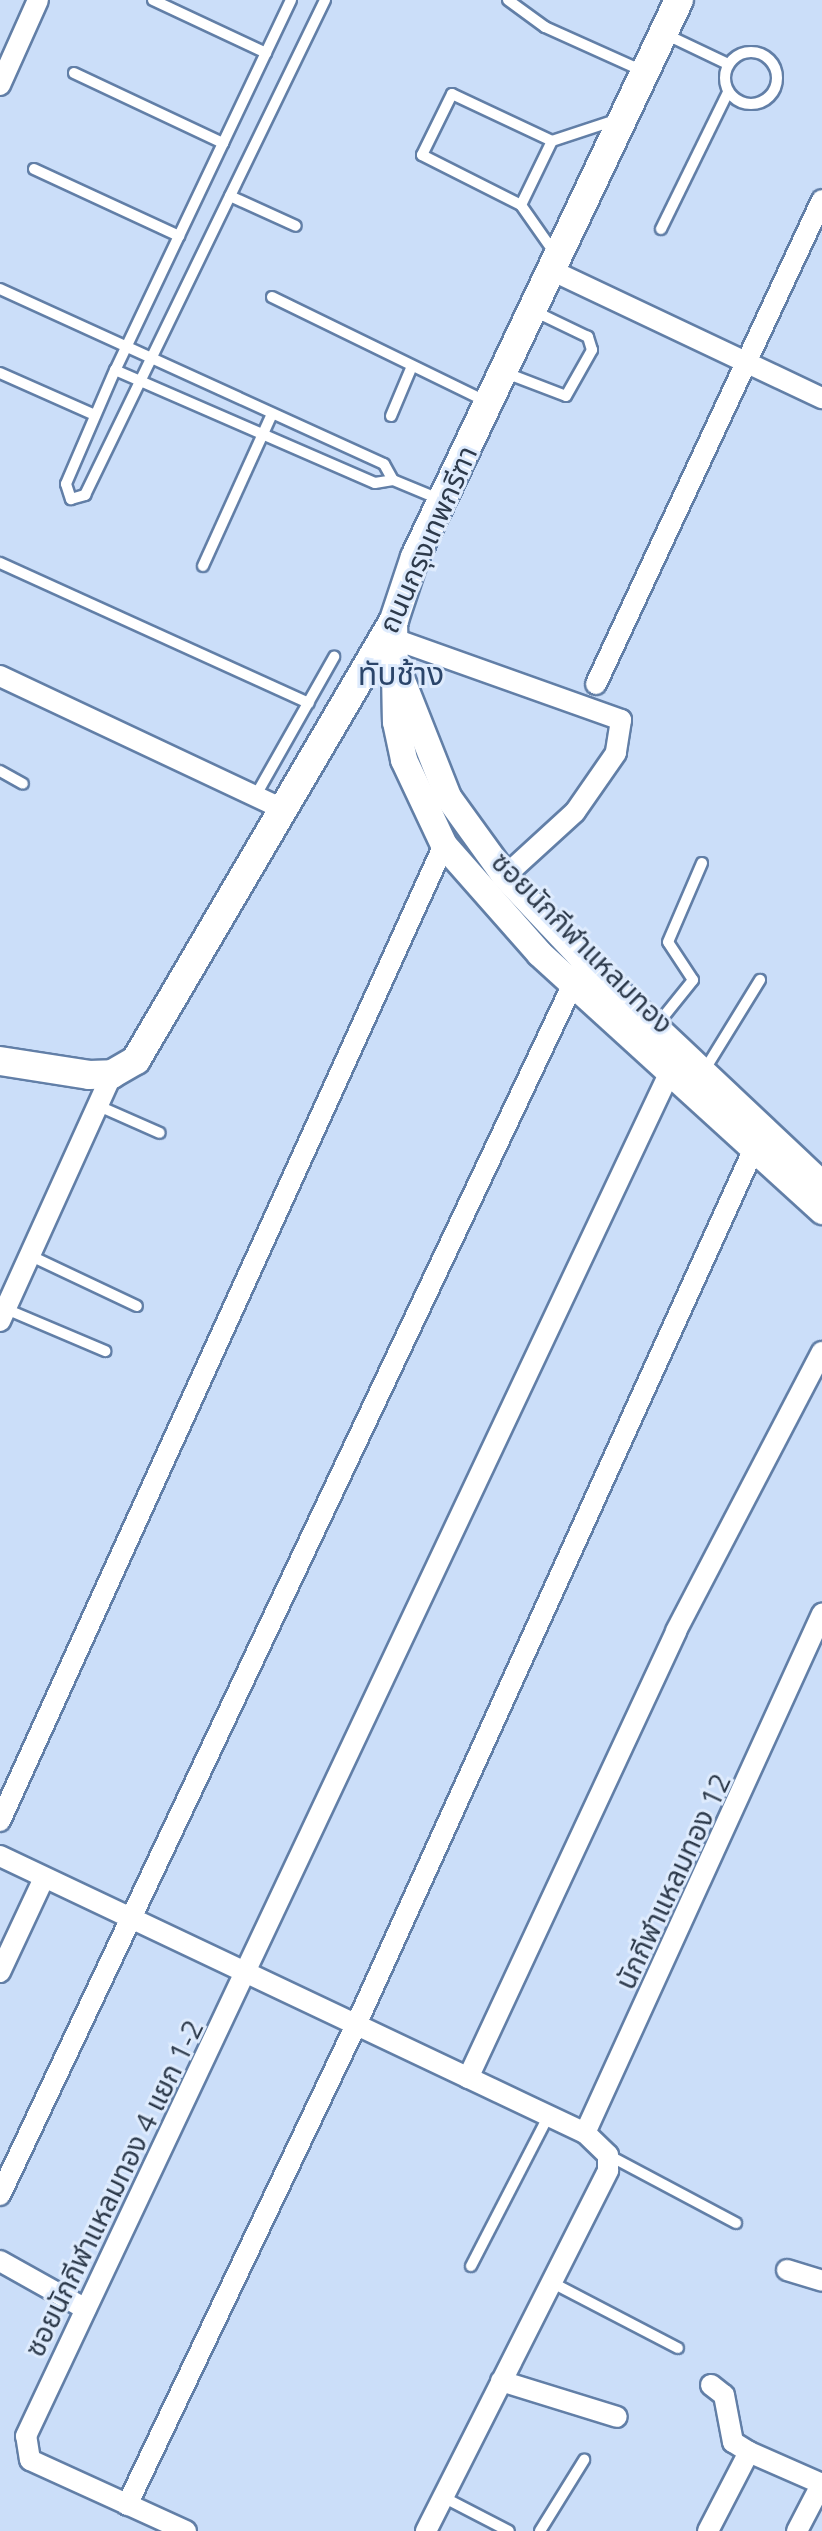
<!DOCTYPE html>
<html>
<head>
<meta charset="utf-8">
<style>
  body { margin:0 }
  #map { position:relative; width:822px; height:2531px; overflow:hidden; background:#cbdef9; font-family:"Open Sans","Noto Sans Thai",sans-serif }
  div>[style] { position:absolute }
  .roads { filter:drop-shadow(2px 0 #627fa7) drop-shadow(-2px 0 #627fa7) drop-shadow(0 2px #627fa7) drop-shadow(0 -2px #627fa7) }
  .service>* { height:10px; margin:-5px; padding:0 5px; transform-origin:5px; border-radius:5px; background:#fff }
  .service>.ring { margin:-5px; padding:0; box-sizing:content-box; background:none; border:10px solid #fff; border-radius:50% }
  .minor>* { height:20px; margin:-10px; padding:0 10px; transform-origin:10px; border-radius:10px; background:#fff }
  .tertiary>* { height:26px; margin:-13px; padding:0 13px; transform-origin:13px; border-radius:13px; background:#fff }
  .secondary>* { height:28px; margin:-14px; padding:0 14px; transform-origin:14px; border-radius:14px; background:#fff }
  span { translate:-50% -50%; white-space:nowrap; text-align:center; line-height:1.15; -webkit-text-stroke:6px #deebfd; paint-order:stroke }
  .street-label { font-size:28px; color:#2d3a4b }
  .quarter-label { font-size:32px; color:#2b456a }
</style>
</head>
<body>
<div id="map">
  <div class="roads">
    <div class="service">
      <div style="left:153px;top:0;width:125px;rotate:25.1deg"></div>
      <div style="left:291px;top:0;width:410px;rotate:115.4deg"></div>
      <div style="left:115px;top:370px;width:124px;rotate:113.3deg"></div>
      <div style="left:66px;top:484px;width:16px;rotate:72deg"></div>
      <div style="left:71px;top:499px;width:15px;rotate:-16deg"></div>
      <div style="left:85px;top:495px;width:550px;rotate:-64.13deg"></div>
      <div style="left:508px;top:0;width:46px;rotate:36.1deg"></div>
      <div style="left:545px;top:27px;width:107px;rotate:24.2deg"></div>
      <div style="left:665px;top:34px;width:70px;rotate:25.5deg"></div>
      <div class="ring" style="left:725px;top:52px;width:42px;height:42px"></div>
      <div style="left:74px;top:73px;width:165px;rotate:25.2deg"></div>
      <div style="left:34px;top:169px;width:160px;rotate:24.8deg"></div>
      <div style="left:230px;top:196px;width:72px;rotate:24.4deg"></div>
      <div style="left:521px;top:205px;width:111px;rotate:-153.2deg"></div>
      <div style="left:422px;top:155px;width:68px;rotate:-63.8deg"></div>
      <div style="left:452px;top:94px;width:110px;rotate:25.2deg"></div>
      <div style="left:661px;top:229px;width:153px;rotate:-63.9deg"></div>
      <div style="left:556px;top:255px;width:61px;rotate:-125deg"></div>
      <div style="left:521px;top:205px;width:71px;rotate:-64.2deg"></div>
      <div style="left:552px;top:141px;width:67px;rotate:-18.2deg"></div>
      <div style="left:0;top:289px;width:422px;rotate:24.5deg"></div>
      <div style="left:384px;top:464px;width:18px;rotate:61deg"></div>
      <div style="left:272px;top:297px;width:239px;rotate:26deg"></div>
      <div style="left:115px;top:370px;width:283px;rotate:23.5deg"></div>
      <div style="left:375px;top:483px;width:18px;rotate:-9deg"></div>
      <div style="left:393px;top:480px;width:52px;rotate:22.6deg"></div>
      <div style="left:0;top:373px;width:104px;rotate:23.9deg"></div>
      <div style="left:506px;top:373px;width:64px;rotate:21deg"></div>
      <div style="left:566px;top:396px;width:53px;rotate:-60.5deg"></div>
      <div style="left:592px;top:350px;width:14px;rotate:-107deg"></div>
      <div style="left:588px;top:337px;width:60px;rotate:-154.3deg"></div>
      <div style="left:391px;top:416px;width:54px;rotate:-67.2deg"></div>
      <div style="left:0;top:563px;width:339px;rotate:24.4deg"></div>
      <div style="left:203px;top:566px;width:167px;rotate:-65.6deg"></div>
      <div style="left:0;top:771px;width:26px;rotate:29deg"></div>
      <div style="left:256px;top:795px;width:159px;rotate:-60.5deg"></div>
      <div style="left:656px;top:1026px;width:59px;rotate:-51.2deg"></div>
      <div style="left:693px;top:980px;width:45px;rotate:-123.3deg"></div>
      <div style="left:668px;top:942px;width:86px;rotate:-66.7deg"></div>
      <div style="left:704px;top:1071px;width:107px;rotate:-58.4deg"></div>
      <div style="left:101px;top:1107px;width:64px;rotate:23.8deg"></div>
      <div style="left:31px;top:1256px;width:117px;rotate:25.3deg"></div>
      <div style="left:6px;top:1309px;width:108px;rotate:23deg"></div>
      <div style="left:608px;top:2155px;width:145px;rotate:28deg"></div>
      <div style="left:471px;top:2266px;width:170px;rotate:-62.7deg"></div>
      <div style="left:551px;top:2282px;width:143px;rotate:27.5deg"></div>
      <div style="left:443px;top:2497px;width:74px;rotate:27.3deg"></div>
      <div style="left:540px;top:2531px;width:84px;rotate:-58.2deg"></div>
    </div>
    <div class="minor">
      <div style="left:0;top:85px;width:93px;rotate:-65.9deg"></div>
      <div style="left:551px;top:270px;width:300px;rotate:25.3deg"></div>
      <div style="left:394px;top:639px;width:241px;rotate:19.6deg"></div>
      <div style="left:621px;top:720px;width:33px;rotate:99deg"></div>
      <div style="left:616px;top:753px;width:72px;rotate:124.8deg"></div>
      <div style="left:575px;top:812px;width:95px;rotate:137.6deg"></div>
      <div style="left:0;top:676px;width:313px;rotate:25.2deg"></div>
      <div style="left:596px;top:684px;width:534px;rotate:-64.97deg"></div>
      <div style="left:0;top:1321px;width:271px;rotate:-65.6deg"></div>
      <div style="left:0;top:1821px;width:1072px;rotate:-65.54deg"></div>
      <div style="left:0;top:1856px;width:647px;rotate:25.34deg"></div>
      <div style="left:585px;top:2133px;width:571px;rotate:-65.46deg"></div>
      <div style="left:0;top:1972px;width:102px;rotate:-64.9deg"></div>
      <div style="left:468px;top:2078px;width:493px;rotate:-65deg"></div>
      <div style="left:676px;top:1631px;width:315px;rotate:-62.4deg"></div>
      <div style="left:0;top:2195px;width:1354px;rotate:-64.68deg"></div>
      <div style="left:0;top:2261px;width:98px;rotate:29.2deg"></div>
      <div style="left:787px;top:2270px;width:37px;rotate:17deg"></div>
      <div style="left:501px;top:2381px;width:121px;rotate:17.2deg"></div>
      <div style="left:711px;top:2385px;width:16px;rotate:38deg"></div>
      <div style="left:724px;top:2395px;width:48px;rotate:79.2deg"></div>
      <div style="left:733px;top:2442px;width:19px;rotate:32deg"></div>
      <div style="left:127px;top:2505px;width:530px;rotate:-64.5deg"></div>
      <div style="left:355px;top:2027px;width:962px;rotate:-65.57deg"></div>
      <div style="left:186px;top:2531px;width:171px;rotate:-155.5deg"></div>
      <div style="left:30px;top:2460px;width:24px;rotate:-99deg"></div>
      <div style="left:26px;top:2436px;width:1508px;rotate:-64.73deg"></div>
      <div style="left:426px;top:2531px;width:404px;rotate:-63.2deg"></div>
      <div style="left:608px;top:2170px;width:15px;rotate:-90deg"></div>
      <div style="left:608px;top:2155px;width:32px;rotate:-136deg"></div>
      <div style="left:708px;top:2531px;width:89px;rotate:-62.6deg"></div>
      <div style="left:749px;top:2452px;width:80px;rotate:23.7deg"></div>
      <div style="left:797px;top:2531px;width:54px;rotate:-62.5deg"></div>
    </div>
    <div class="tertiary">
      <div style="left:394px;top:620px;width:102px;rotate:88.9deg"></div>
      <div style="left:396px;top:722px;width:39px;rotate:78deg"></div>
      <div style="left:404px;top:760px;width:94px;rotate:64.8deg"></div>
      <div style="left:444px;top:845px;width:145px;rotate:48.6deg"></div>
      <div style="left:540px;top:954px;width:382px;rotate:42.3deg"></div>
      <div style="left:401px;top:678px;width:128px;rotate:68.4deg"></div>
      <div style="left:448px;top:797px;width:97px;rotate:54.2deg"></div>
      <div style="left:505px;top:876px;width:117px;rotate:46.7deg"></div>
      <div style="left:585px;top:961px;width:325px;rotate:43.3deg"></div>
    </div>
    <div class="secondary">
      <div style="left:0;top:1061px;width:90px;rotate:8.9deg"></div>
      <div style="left:89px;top:1075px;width:23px;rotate:-2deg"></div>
      <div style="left:112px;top:1074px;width:28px;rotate:-30deg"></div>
      <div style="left:136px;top:1060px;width:510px;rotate:-59.61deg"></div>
      <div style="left:394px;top:620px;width:66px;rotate:-71.6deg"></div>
      <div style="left:415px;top:557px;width:616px;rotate:-64.64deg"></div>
    </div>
  </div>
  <div class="street-label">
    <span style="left:427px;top:539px;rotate:-66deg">ถนนกรุงเทพกรีฑา</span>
    <span style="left:583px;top:942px;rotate:45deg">ซอยนักกีฬาแหลมทอง</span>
    <span style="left:672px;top:1881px;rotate:-65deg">นักกีฬาแหลมทอง 12</span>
    <span style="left:113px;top:2188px;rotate:-64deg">ซอยนักกีฬาแหลมทอง 4 แยก 1-2</span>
  </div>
  <div class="quarter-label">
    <span style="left:401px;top:673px">ทับช้าง</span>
  </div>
</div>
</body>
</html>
